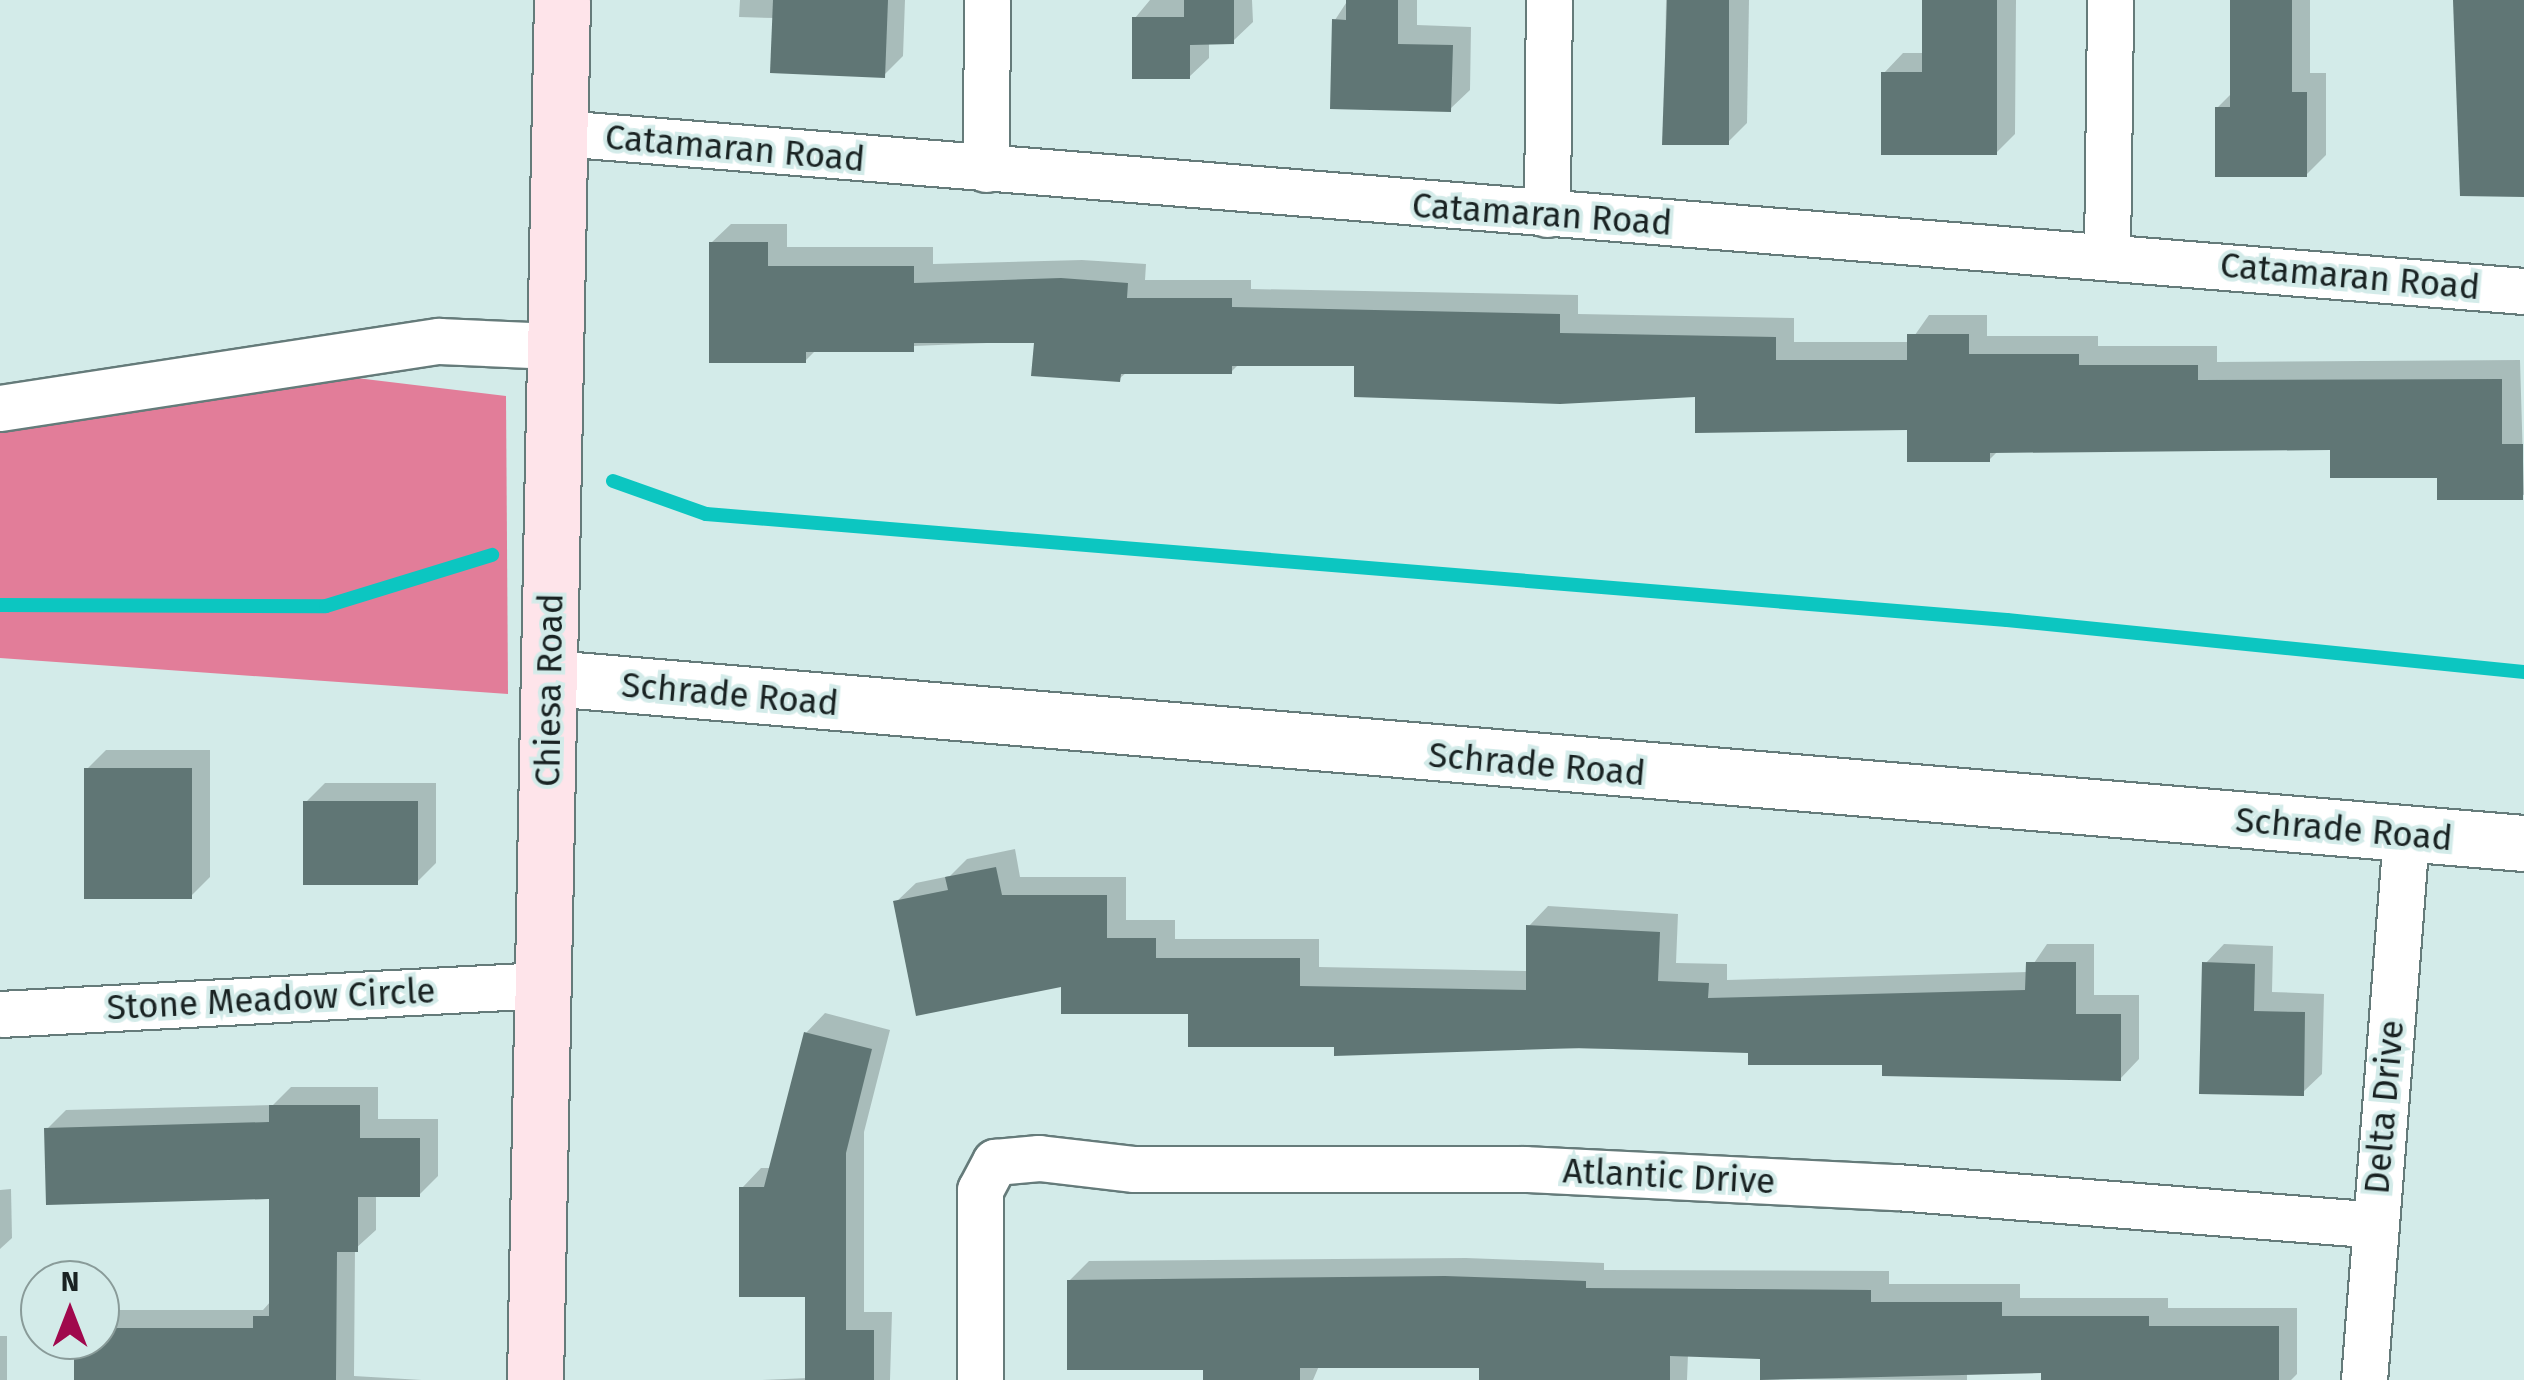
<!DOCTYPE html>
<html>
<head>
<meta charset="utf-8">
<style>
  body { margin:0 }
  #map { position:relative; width:2524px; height:1380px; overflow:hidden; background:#d3ebe9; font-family:"Fira Sans",sans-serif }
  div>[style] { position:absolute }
  .forest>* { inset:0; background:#e27d99 }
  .shadow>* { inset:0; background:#0003 }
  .stream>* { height:14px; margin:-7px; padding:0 7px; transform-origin:7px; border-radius:7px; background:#0cc6c1 }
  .building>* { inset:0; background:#607675 }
  .roads { filter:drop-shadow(2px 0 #657b7a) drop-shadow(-2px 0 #657b7a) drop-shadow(0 2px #657b7a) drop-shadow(0 -2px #657b7a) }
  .minor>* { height:45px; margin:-22.5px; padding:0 22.5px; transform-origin:22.5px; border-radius:22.5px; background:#fff }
  .tertiary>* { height:55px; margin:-27.5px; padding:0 27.5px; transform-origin:27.5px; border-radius:27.5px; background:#fff }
  .secondary>* { height:55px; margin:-27.5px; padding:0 27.5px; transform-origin:27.5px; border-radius:27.5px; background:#fee4ea }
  span { translate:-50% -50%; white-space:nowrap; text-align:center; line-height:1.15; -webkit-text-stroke:8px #d3ebe9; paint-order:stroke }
  .street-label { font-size:35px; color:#192222 }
  .north { position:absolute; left:20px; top:1260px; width:100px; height:100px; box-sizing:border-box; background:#d3ebe9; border:2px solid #899b99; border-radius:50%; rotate:0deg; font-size:28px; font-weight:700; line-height:40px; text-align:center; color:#192222 }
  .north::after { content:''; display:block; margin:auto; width:35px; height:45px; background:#a0084d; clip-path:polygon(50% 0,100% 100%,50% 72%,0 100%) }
</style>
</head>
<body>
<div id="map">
  <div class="forest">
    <div style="clip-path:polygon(340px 376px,506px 396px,508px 694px,0 658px,0 426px)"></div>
  </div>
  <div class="shadow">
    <div style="clip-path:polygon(740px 0,905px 0,903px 56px,884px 75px,775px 18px,739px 17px)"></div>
    <div style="clip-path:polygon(1150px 0,1252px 0,1253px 22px,1233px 41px,1209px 42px,1209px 58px,1189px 77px,1135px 18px)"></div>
    <div style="clip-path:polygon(1348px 0,1417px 0,1417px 25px,1471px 27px,1470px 90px,1450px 109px,1335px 20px)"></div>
    <div style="clip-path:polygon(1666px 0,1749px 0,1747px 123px,1728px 142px,1664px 142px)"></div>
    <div style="clip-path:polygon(1924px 0,2016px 0,2015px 134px,1996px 153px,1884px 73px,1903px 53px,1924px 53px)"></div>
    <div style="clip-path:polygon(2230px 0,2310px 0,2310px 73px,2326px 73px,2326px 155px,2306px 175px,2217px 108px,2232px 93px)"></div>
    <div style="clip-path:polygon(731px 224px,787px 224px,787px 247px,933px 247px,933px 264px,1082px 260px,1146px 264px,1145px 280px,1251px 280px,1251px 289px,1578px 295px,1578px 314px,1794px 318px,1794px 342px,1910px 342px,1929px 315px,1987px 315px,1987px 336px,2098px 336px,2098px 346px,2217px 346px,2217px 362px,2520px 360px,2524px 495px,2333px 448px,1998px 451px,1989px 460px,1910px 427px,1698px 394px,1357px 364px,1239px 364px,1231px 372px,1127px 372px,1119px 379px,1036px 341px,816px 350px,805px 361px,711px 243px)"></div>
    <div style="clip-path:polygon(106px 750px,210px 750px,210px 877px,191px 896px,87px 769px)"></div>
    <div style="clip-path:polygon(325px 783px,436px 783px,436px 863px,417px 882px,306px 802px)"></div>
    <div style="clip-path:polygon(1015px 849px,1020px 877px,1126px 877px,1126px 920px,1175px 920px,1175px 939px,1319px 939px,1319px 967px,1529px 971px,1529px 926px,1548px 906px,1678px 914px,1676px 963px,1727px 964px,1727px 980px,2028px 972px,2047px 944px,2094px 944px,2094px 995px,2139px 995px,2139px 1059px,2120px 1079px,1750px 1051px,1336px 1045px,1064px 984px,896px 902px,916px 883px,950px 876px,967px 859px)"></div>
    <div style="clip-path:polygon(2224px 944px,2273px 946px,2272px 992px,2324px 994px,2322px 1074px,2302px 1093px,2205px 964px)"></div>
    <div style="clip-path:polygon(825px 1013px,890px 1030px,864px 1132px,864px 1312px,892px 1312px,890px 1380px,762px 1380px,808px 1378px,808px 1294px,742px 1188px,761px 1168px,771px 1168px,806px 1033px)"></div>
    <div style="clip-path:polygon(291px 1087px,378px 1087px,378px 1119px,438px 1119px,438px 1176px,419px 1195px,376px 1195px,376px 1230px,355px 1249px,354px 1376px,422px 1380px,76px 1380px,76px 1340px,100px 1340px,100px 1310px,263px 1310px,271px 1301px,271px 1197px,47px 1129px,66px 1110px,273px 1105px)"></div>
    <div style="clip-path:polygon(11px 1189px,12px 1238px,0 1249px,0 1190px)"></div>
    <div style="clip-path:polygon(1466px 1258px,1604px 1263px,1604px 1270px,1889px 1271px,1889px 1284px,2020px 1284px,2020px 1298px,2168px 1298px,2168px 1308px,2297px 1308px,2297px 1374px,2291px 1380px,2043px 1380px,2043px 1370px,1967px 1370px,1967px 1380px,1762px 1379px,1762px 1356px,1688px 1354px,1687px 1380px,1481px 1380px,1481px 1366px,1319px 1366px,1313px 1380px,1206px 1380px,1206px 1368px,1069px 1281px,1089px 1261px)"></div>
    <div style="clip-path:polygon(0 1336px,7px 1336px,7px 1380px,0 1380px)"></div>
  </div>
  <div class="stream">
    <div style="left:613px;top:481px;width:99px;rotate:19.5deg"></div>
    <div style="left:706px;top:514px;width:1305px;rotate:4.66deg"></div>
    <div style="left:2007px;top:620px;width:520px;rotate:5.74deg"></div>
    <div style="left:0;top:605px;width:326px;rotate:0.2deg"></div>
    <div style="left:326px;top:606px;width:174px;rotate:-17.1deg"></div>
  </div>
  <div class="building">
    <div style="clip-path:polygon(773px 0,888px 0,885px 78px,770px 73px)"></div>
    <div style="clip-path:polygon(1184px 0,1234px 0,1234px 44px,1190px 45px,1190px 79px,1132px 79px,1132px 17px,1184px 17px)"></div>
    <div style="clip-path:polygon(1346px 0,1398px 0,1398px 44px,1453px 45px,1451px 112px,1330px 109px,1332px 19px,1346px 20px)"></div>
    <div style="clip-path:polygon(1667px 0,1729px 0,1729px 145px,1662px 145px)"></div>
    <div style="clip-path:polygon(1922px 0,1997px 0,1997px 155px,1881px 155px,1881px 72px,1922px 72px)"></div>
    <div style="clip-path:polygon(2230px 0,2292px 0,2292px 92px,2307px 92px,2307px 177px,2215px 177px,2215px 107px,2230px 107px)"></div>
    <div style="clip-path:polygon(2453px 0,2524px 0,2524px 197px,2460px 196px)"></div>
    <div style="clip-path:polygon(709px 242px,768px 242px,768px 266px,914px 266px,914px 283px,1061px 278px,1128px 283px,1127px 298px,1232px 298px,1232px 307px,1560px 314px,1560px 333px,1776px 337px,1776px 360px,1907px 360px,1907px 334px,1969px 334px,1969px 354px,2079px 354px,2079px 365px,2198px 365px,2198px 380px,2502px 379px,2502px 444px,2523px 444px,2523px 500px,2437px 500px,2437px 478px,2330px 478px,2330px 450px,1990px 453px,1990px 462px,1907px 462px,1907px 430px,1695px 433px,1695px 397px,1560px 404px,1354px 397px,1354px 366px,1232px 366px,1232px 374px,1121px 374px,1120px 382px,1031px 376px,1034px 343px,914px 343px,914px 352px,806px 352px,806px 363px,709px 363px)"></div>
    <div style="clip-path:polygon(84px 768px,192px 768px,192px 899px,84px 899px)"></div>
    <div style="clip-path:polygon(303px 801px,418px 801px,418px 885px,303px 885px)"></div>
    <div style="clip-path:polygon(996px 867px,1002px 895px,1107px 895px,1107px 938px,1156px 938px,1156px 958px,1300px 958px,1300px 986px,1526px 990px,1526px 925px,1660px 932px,1658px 981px,1709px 983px,1708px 998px,2025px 990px,2026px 962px,2076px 962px,2076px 1014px,2121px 1014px,2121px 1081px,1882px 1076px,1882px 1065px,1748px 1065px,1748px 1053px,1579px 1048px,1334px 1056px,1334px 1047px,1188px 1047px,1188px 1014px,1061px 1014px,1061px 987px,916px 1016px,893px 901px,948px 890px,945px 877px)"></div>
    <div style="clip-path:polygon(2202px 962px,2255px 964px,2254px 1011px,2305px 1012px,2304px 1096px,2199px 1094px)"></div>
    <div style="clip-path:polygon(804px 1032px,872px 1049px,846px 1153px,846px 1330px,874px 1330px,874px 1380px,805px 1380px,805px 1297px,739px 1297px,739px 1187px,764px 1187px)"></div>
    <div style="clip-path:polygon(269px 1105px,360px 1105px,360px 1138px,420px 1138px,420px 1197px,358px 1197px,358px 1252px,337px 1252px,336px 1380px,74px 1380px,74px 1340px,100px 1340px,100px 1328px,253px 1328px,253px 1316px,269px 1316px,269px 1199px,46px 1205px,44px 1128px,269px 1122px)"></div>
    <div style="clip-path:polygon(1445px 1276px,1586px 1281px,1586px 1288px,1871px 1290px,1871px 1302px,2002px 1302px,2002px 1316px,2149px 1316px,2149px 1326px,2279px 1326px,2279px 1380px,2041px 1380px,2041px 1373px,1760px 1380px,1760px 1359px,1670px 1356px,1670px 1380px,1479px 1380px,1479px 1368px,1300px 1368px,1300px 1380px,1203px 1380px,1203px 1370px,1067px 1370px,1067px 1280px)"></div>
  </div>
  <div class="roads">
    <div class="minor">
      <div style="left:560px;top:133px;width:1970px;rotate:4.6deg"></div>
      <div style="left:986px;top:169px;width:169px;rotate:-89.7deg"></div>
      <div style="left:1547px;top:214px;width:214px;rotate:-89.5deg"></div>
      <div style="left:2107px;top:256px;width:256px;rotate:-89.3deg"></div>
      <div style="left:0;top:408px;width:444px;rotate:-8.7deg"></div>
      <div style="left:439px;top:341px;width:115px;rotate:2.5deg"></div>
      <div style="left:0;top:1014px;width:544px;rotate:-3.06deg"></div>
      <div style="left:980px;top:1380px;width:190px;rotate:-90deg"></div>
      <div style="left:980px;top:1190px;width:32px;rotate:-62deg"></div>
      <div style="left:995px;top:1162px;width:44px;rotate:-5.2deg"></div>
      <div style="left:1039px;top:1158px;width:96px;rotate:6.6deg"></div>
      <div style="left:1134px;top:1169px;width:391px"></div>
      <div style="left:1525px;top:1169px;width:371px;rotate:2.8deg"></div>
      <div style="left:1896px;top:1187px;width:481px;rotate:4.5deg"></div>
      <div style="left:2364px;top:1380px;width:547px;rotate:-85.59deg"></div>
    </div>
    <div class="tertiary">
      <div style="left:550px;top:678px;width:1981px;rotate:4.78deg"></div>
    </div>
    <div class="secondary">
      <div style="left:535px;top:1380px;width:1380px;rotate:-88.88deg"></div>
    </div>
  </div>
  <div class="street-label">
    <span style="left:735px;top:148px;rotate:5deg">Catamaran Road</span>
    <span style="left:1542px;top:214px;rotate:4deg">Catamaran Road</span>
    <span style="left:2350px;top:276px;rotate:5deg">Catamaran Road</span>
    <span style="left:549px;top:690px;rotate:-89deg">Chiesa Road</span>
    <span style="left:730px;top:694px;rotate:5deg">Schrade Road</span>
    <span style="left:1537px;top:764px;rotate:5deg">Schrade Road</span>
    <span style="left:2344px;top:829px;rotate:5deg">Schrade Road</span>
    <span style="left:271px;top:999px;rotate:-3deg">Stone Meadow Circle</span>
    <span style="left:2384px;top:1107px;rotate:-85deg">Delta Drive</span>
    <span style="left:1669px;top:1176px;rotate:3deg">Atlantic Drive</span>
  </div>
  <div class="north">N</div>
</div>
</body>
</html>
